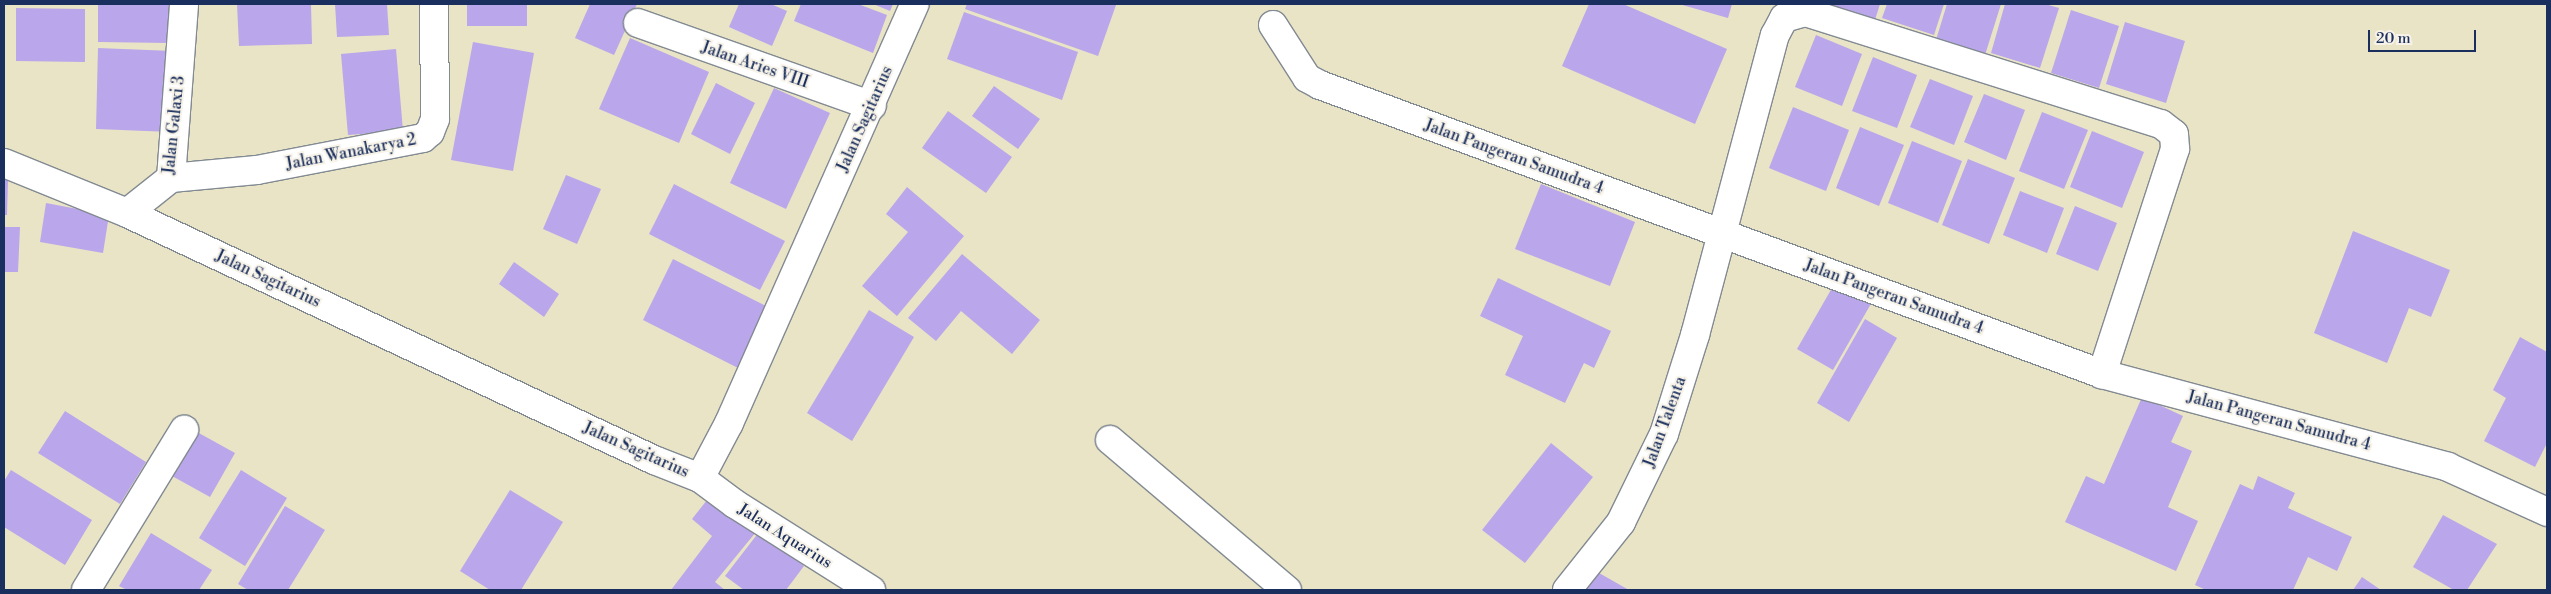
<!DOCTYPE html>
<html>
<head>
<meta charset="utf-8">
<style>
  body { margin:0 }
  #map { position:relative; width:2551px; height:594px; overflow:hidden; background:#e9e4c5; font-family:"Libre Bodoni",serif }
  div>[style] { position:absolute }
  .building>* { inset:0; background:#baa6eb }
  .roads { filter:drop-shadow(1px 0 #828a92) drop-shadow(-1px 0 #828a92) drop-shadow(0 1px #828a92) drop-shadow(0 -1px #828a92) }
  .minor>* { height:28px; margin:-14px; padding:0 14px; transform-origin:14px; border-radius:14px; background:#fff }
  span { translate:-50% -50%; white-space:nowrap; text-align:center; line-height:1.15; -webkit-text-stroke:4px #f7f3e8; paint-order:stroke }
  .street-label { font-size:16px; color:#1b2f5e }
  .frame { position:absolute; inset:0; border:5px solid #1b2f5e; pointer-events:none }
  .scale { position:absolute; left:2368px; top:30px; width:108px; height:22px; box-sizing:border-box; border:2px solid #1b2f5e; border-top:0; padding-left:6px; font-size:15px; line-height:18px; white-space:nowrap; color:#1b2f5e; -webkit-text-stroke:4px #f7f3e8; paint-order:stroke }
</style>
</head>
<body>
<div id="map">
  <div class="building">
    <div style="clip-path:polygon(98px 4px,169px 4px,169px 43px,98px 42px)"></div>
    <div style="clip-path:polygon(237px 4px,311px 4px,312px 44px,239px 46px)"></div>
    <div style="clip-path:polygon(335px 4px,387px 4px,389px 35px,337px 37px)"></div>
    <div style="clip-path:polygon(467px 4px,527px 4px,527px 26px,467px 26px)"></div>
    <div style="clip-path:polygon(590px 4px,637px 4px,614px 55px,575px 38px)"></div>
    <div style="clip-path:polygon(739px 4px,771px 4px,787px 11px,772px 46px,729px 27px)"></div>
    <div style="clip-path:polygon(801px 4px,858px 4px,887px 15px,873px 53px,794px 21px)"></div>
    <div style="clip-path:polygon(873px 4px,893px 4px,890px 11px)"></div>
    <div style="clip-path:polygon(967px 4px,1113px 4px,1116px 5px,1098px 56px,965px 9px)"></div>
    <div style="clip-path:polygon(1589px 4px,1623px 4px,1727px 49px,1695px 124px,1562px 66px)"></div>
    <div style="clip-path:polygon(1679px 4px,1732px 4px,1728px 18px)"></div>
    <div style="clip-path:polygon(1824px 4px,1880px 4px,1874px 23px)"></div>
    <div style="clip-path:polygon(1887px 4px,1944px 4px,1934px 35px,1882px 18px)"></div>
    <div style="clip-path:polygon(1947px 4px,2001px 4px,1985px 55px,1936px 40px)"></div>
    <div style="clip-path:polygon(2005px 4px,2045px 4px,2059px 8px,2040px 68px,1991px 53px)"></div>
    <div style="clip-path:polygon(16px 8px,85px 9px,85px 62px,16px 61px)"></div>
    <div style="clip-path:polygon(2071px 10px,2119px 26px,2099px 88px,2051px 73px)"></div>
    <div style="clip-path:polygon(964px 12px,1078px 52px,1062px 100px,947px 59px)"></div>
    <div style="clip-path:polygon(2125px 22px,2185px 41px,2166px 103px,2106px 84px)"></div>
    <div style="clip-path:polygon(1816px 35px,1862px 54px,1842px 106px,1795px 87px)"></div>
    <div style="clip-path:polygon(630px 38px,709px 72px,679px 143px,599px 109px)"></div>
    <div style="clip-path:polygon(473px 42px,534px 53px,513px 171px,451px 160px)"></div>
    <div style="clip-path:polygon(98px 48px,173px 51px,171px 132px,96px 129px)"></div>
    <div style="clip-path:polygon(396px 49px,403px 131px,348px 135px,341px 54px)"></div>
    <div style="clip-path:polygon(1873px 57px,1917px 75px,1897px 128px,1852px 111px)"></div>
    <div style="clip-path:polygon(1930px 79px,1973px 96px,1954px 145px,1910px 127px)"></div>
    <div style="clip-path:polygon(716px 83px,755px 103px,730px 154px,691px 134px)"></div>
    <div style="clip-path:polygon(994px 86px,1040px 119px,1018px 149px,972px 116px)"></div>
    <div style="clip-path:polygon(774px 88px,830px 113px,786px 209px,730px 183px)"></div>
    <div style="clip-path:polygon(1984px 94px,2025px 110px,2006px 160px,1964px 142px)"></div>
    <div style="clip-path:polygon(1793px 107px,1849px 130px,1826px 191px,1769px 168px)"></div>
    <div style="clip-path:polygon(948px 111px,1012px 157px,986px 193px,922px 148px)"></div>
    <div style="clip-path:polygon(2042px 112px,2088px 130px,2064px 189px,2019px 171px)"></div>
    <div style="clip-path:polygon(1860px 127px,1904px 145px,1879px 206px,1836px 188px)"></div>
    <div style="clip-path:polygon(2092px 131px,2144px 152px,2122px 208px,2070px 187px)"></div>
    <div style="clip-path:polygon(1912px 141px,1962px 161px,1938px 223px,1888px 203px)"></div>
    <div style="clip-path:polygon(1968px 159px,2015px 178px,1989px 244px,1942px 225px)"></div>
    <div style="clip-path:polygon(566px 175px,601px 189px,577px 244px,543px 229px)"></div>
    <div style="clip-path:polygon(4px 180px,8px 180px,7px 215px,4px 215px)"></div>
    <div style="clip-path:polygon(674px 184px,785px 241px,760px 290px,649px 234px)"></div>
    <div style="clip-path:polygon(1541px 184px,1635px 222px,1610px 286px,1515px 249px)"></div>
    <div style="clip-path:polygon(907px 187px,964px 236px,897px 316px,862px 286px,908px 232px,886px 214px)"></div>
    <div style="clip-path:polygon(2020px 191px,2064px 208px,2047px 253px,2003px 235px)"></div>
    <div style="clip-path:polygon(46px 203px,109px 215px,103px 253px,40px 242px)"></div>
    <div style="clip-path:polygon(2075px 206px,2117px 223px,2098px 271px,2056px 254px)"></div>
    <div style="clip-path:polygon(4px 227px,20px 227px,18px 272px,4px 272px)"></div>
    <div style="clip-path:polygon(2353px 231px,2450px 270px,2431px 317px,2409px 308px,2387px 363px,2314px 333px)"></div>
    <div style="clip-path:polygon(962px 254px,1040px 320px,1012px 354px,961px 311px,936px 341px,908px 318px)"></div>
    <div style="clip-path:polygon(673px 259px,776px 311px,746px 372px,643px 320px)"></div>
    <div style="clip-path:polygon(514px 262px,559px 294px,544px 317px,499px 284px)"></div>
    <div style="clip-path:polygon(1498px 278px,1611px 331px,1594px 368px,1584px 363px,1565px 403px,1505px 375px,1523px 336px,1480px 316px)"></div>
    <div style="clip-path:polygon(1836px 281px,1872px 302px,1833px 370px,1797px 349px)"></div>
    <div style="clip-path:polygon(869px 310px,914px 337px,852px 441px,807px 413px)"></div>
    <div style="clip-path:polygon(1865px 319px,1897px 338px,1849px 422px,1817px 403px)"></div>
    <div style="clip-path:polygon(2520px 337px,2547px 352px,2547px 443px,2535px 467px,2484px 441px,2506px 398px,2493px 390px)"></div>
    <div style="clip-path:polygon(2142px 397px,2183px 416px,2171px 442px,2192px 451px,2168px 507px,2198px 521px,2176px 571px,2065px 522px,2086px 476px,2104px 484px)"></div>
    <div style="clip-path:polygon(65px 411px,146px 462px,120px 504px,38px 453px)"></div>
    <div style="clip-path:polygon(197px 432px,235px 453px,210px 497px,172px 476px)"></div>
    <div style="clip-path:polygon(1551px 443px,1593px 477px,1525px 563px,1482px 530px)"></div>
    <div style="clip-path:polygon(11px 470px,92px 520px,65px 565px,4px 527px,4px 481px)"></div>
    <div style="clip-path:polygon(241px 470px,287px 498px,245px 566px,199px 538px)"></div>
    <div style="clip-path:polygon(2258px 476px,2295px 493px,2288px 508px,2352px 537px,2337px 571px,2308px 557px,2293px 590px,2206px 590px,2195px 585px,2240px 484px,2253px 490px)"></div>
    <div style="clip-path:polygon(510px 490px,563px 522px,521px 590px,490px 590px,460px 571px)"></div>
    <div style="clip-path:polygon(711px 495px,756px 532px,715px 582px,725px 590px,671px 590px,712px 536px,692px 519px)"></div>
    <div style="clip-path:polygon(285px 506px,325px 530px,288px 590px,248px 590px,238px 584px)"></div>
    <div style="clip-path:polygon(2443px 515px,2497px 544px,2467px 590px,2454px 590px,2413px 567px)"></div>
    <div style="clip-path:polygon(759px 532px,804px 566px,786px 590px,744px 590px,725px 576px)"></div>
    <div style="clip-path:polygon(151px 533px,212px 570px,199px 590px,127px 590px,119px 586px)"></div>
    <div style="clip-path:polygon(1592px 569px,1629px 590px,1580px 590px)"></div>
    <div style="clip-path:polygon(2362px 577px,2381px 590px,2353px 590px)"></div>
  </div>
  <div class="roads">
    <div class="minor">
      <div style="left:638px;top:23px;width:248px;rotate:19.5deg"></div>
      <div style="left:1273px;top:25px;width:63px;rotate:57.3deg"></div>
      <div style="left:1307px;top:78px;width:15px;rotate:28deg"></div>
      <div style="left:1320px;top:85px;width:834px;rotate:20.28deg"></div>
      <div style="left:2102px;top:374px;width:358px;rotate:15deg"></div>
      <div style="left:2448px;top:467px;width:109px;rotate:24.4deg"></div>
      <div style="left:4px;top:163px;width:133px;rotate:22.1deg"></div>
      <div style="left:127px;top:213px;width:582px;rotate:25.11deg"></div>
      <div style="left:654px;top:460px;width:49px;rotate:21.4deg"></div>
      <div style="left:700px;top:478px;width:62px;rotate:-62.2deg"></div>
      <div style="left:729px;top:423px;width:458px;rotate:-66.1deg"></div>
      <div style="left:171px;top:178px;width:86px;rotate:-5.3deg"></div>
      <div style="left:257px;top:170px;width:169px;rotate:-10.9deg"></div>
      <div style="left:423px;top:138px;width:9px;rotate:-41deg"></div>
      <div style="left:430px;top:132px;width:14px;rotate:-69deg"></div>
      <div style="left:435px;top:119px;width:115px;rotate:-90.5deg"></div>
      <div style="left:127px;top:213px;width:56px;rotate:-38.5deg"></div>
      <div style="left:171px;top:178px;width:174px;rotate:-85.7deg"></div>
      <div style="left:1110px;top:440px;width:232px;rotate:40.3deg"></div>
      <div style="left:700px;top:478px;width:44px;rotate:36.6deg"></div>
      <div style="left:735px;top:504px;width:161px;rotate:32.3deg"></div>
      <div style="left:86px;top:590px;width:188px;rotate:-58.5deg"></div>
      <div style="left:1567px;top:590px;width:87px;rotate:-51.5deg"></div>
      <div style="left:1621px;top:522px;width:98px;rotate:-64deg"></div>
      <div style="left:1664px;top:434px;width:104px;rotate:-72.6deg"></div>
      <div style="left:1695px;top:335px;width:310px;rotate:-75.1deg"></div>
      <div style="left:1775px;top:35px;width:19px;rotate:-62deg"></div>
      <div style="left:1784px;top:18px;width:22px;rotate:-16deg"></div>
      <div style="left:1805px;top:12px;width:373px;rotate:17.5deg"></div>
      <div style="left:2161px;top:124px;width:16px;rotate:38deg"></div>
      <div style="left:2174px;top:134px;width:15px;rotate:86deg"></div>
      <div style="left:2175px;top:149px;width:237px;rotate:108deg"></div>
    </div>
  </div>
  <div class="street-label">
    <span style="left:755px;top:65px;rotate:19deg">Jalan Aries VIII</span>
    <span style="left:865px;top:119px;rotate:-66deg">Jalan Sagitarius</span>
    <span style="left:174px;top:125px;rotate:-84deg">Jalan Galaxi 3</span>
    <span style="left:351px;top:152px;rotate:-11deg">Jalan Wanakarya 2</span>
    <span style="left:1514px;top:157px;rotate:20deg">Jalan Pangeran Samudra 4</span>
    <span style="left:268px;top:279px;rotate:25deg">Jalan Sagitarius</span>
    <span style="left:1894px;top:297px;rotate:20deg">Jalan Pangeran Samudra 4</span>
    <span style="left:2279px;top:421px;rotate:15deg">Jalan Pangeran Samudra 4</span>
    <span style="left:1665px;top:422px;rotate:-70deg">Jalan Talenta</span>
    <span style="left:636px;top:450px;rotate:24deg">Jalan Sagitarius</span>
    <span style="left:785px;top:536px;rotate:32deg">Jalan Aquarius</span>
  </div>
  <div class="frame"></div>
  <div class="scale">20 m</div>
</div>
</body>
</html>
